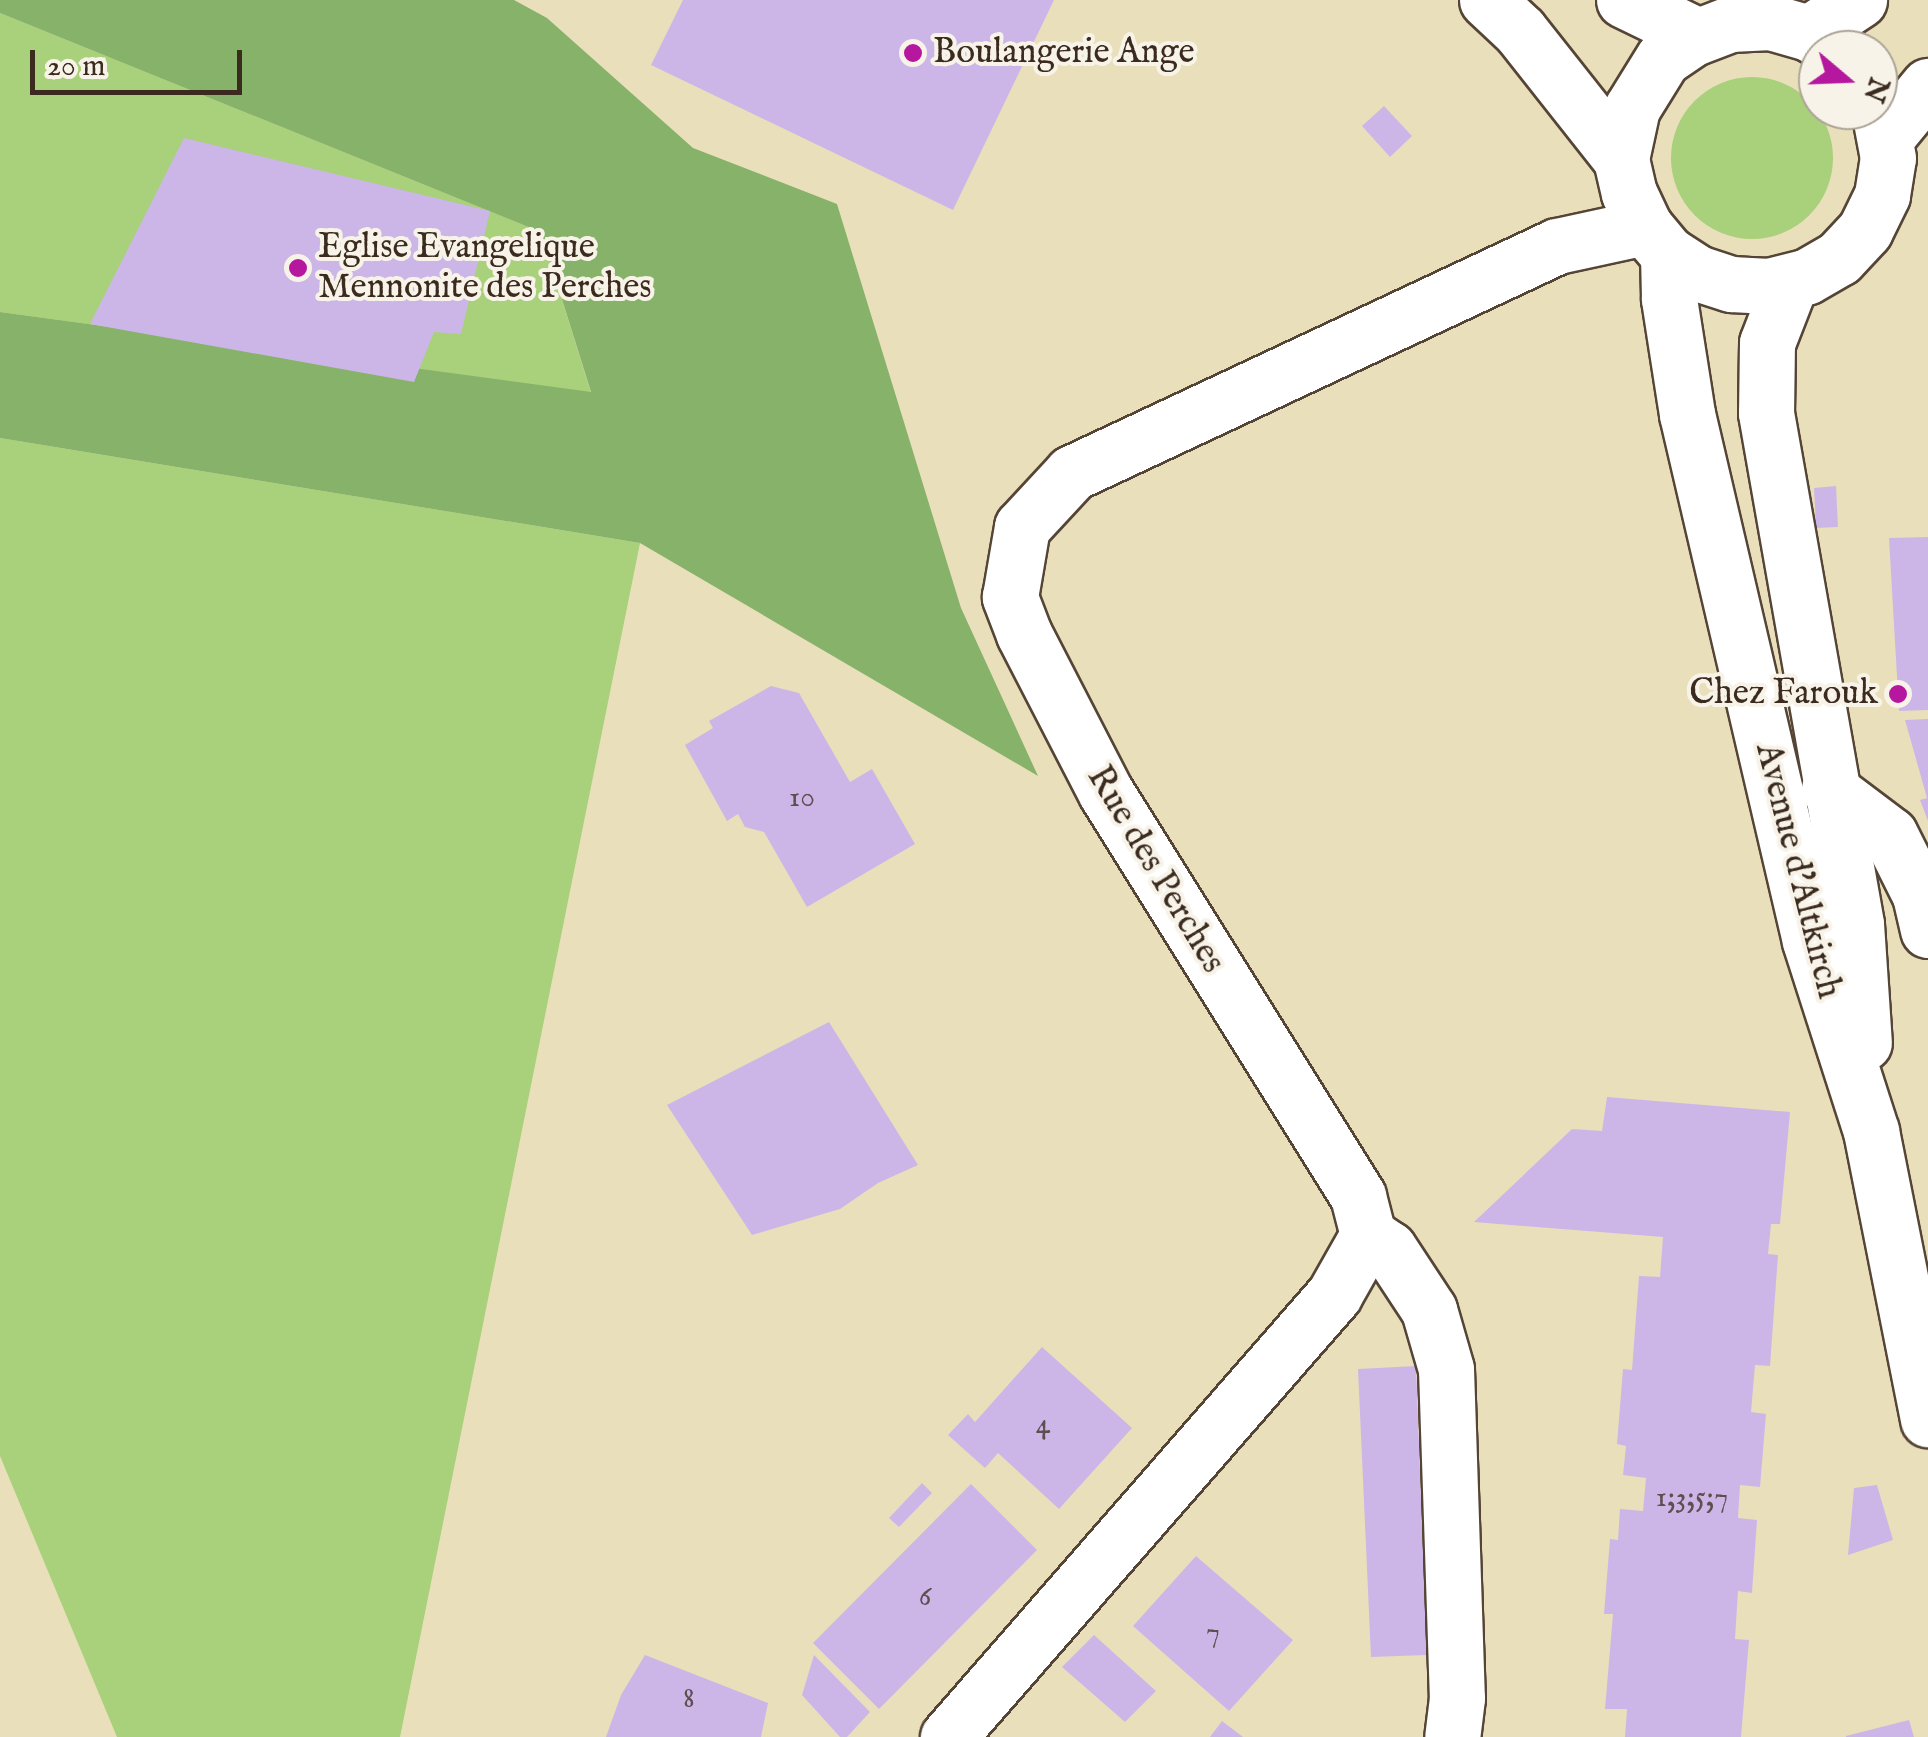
<!DOCTYPE html>
<html>
<head>
<meta charset="utf-8">
<style>
  body { margin:0 }
  #map { position:relative; width:1928px; height:1737px; overflow:hidden; background:#eadfbb; font-family:"IM FELL English",serif }
  div>[style] { position:absolute }
  .green>* { inset:0; background:#a9d07a }
  .round { border-radius:50% }
  .forest>* { inset:0; background:#86b26a }
  .building>* { inset:0; background:#ccb6e8 }
  .roads { filter:drop-shadow(2px 0 #554536) drop-shadow(-2px 0 #554536) drop-shadow(0 2px #554536) drop-shadow(0 -2px #554536) }
  .minor>* { height:55px; margin:-27.5px; padding:0 27.5px; transform-origin:27.5px; border-radius:27.5px; background:#fff }
  .dots>* { width:28px; height:28px; translate:-50% -50%; box-sizing:border-box; border:5px solid #f7f3e8; border-radius:50% }
  span { translate:-50% -50%; white-space:nowrap; text-align:center; line-height:1.15; -webkit-text-stroke:8px #f7f3e8; paint-order:stroke }
  .number-label { font-size:30px; color:#5f4d50 }
  .number-label span { -webkit-text-stroke-width:0 }
  .poi-label { font-size:35px; color:#3b2a1e }
  .left { translate:0 -50%; text-align:left }
  .right { translate:-100% -50%; text-align:right }
  .street-label { font-size:35px; color:#3b2a1e }
  .north { position:absolute; left:1798px; top:30px; width:100px; height:100px; box-sizing:border-box; background:#f7f3e8; border:2px solid #aca397; border-radius:50%; rotate:109deg; font-size:28px; font-weight:700; line-height:40px; text-align:center; color:#3b2a1e }
  .north::after { content:''; display:block; margin:auto; width:35px; height:45px; background:#b5179e; clip-path:polygon(50% 0,100% 100%,50% 72%,0 100%) }
  .scale { position:absolute; left:30px; top:50px; width:212px; height:45px; box-sizing:border-box; border:5px solid #3b2a1e; border-top:0; padding-left:12px; font-size:30px; line-height:35px; white-space:nowrap; color:#3b2a1e; -webkit-text-stroke:8px #f7f3e8; paint-order:stroke }
</style>
</head>
<body>
<div id="map">
  <div class="green">
    <div style="clip-path:polygon(0 13px,541px 232px,591px 393px,0 312px)"></div>
    <div class="round" style="left:1671px;top:77px;width:162px;height:162px"></div>
    <div style="clip-path:polygon(0 438px,640px 543px,400px 1737px,117px 1737px,0 1456px)"></div>
  </div>
  <div class="forest">
    <div style="clip-path:polygon(0 0,514px 0,547px 18px,693px 148px,837px 204px,961px 608px,1038px 776px,640px 543px,0 438px,0 312px,591px 392px,541px 232px,0 13px)"></div>
  </div>
  <div class="building">
    <div style="clip-path:polygon(683px 0,1054px 0,953px 210px,651px 65px)"></div>
    <div style="clip-path:polygon(1384px 106px,1412px 136px,1390px 157px,1362px 126px)"></div>
    <div style="clip-path:polygon(184px 138px,490px 211px,461px 334px,434px 332px,414px 382px,90px 324px)"></div>
    <div style="clip-path:polygon(1836px 486px,1838px 527px,1816px 528px,1814px 488px)"></div>
    <div style="clip-path:polygon(1928px 537px,1928px 710px,1899px 711px,1889px 538px)"></div>
    <div style="clip-path:polygon(771px 686px,799px 693px,850px 782px,872px 769px,915px 844px,807px 907px,764px 832px,745px 827px,738px 814px,727px 821px,685px 745px,713px 728px,709px 721px)"></div>
    <div style="clip-path:polygon(1928px 719px,1928px 821px,1920px 800px,1927px 798px,1905px 720px)"></div>
    <div style="clip-path:polygon(829px 1022px,918px 1165px,878px 1183px,840px 1209px,752px 1235px,667px 1105px)"></div>
    <div style="clip-path:polygon(1607px 1097px,1790px 1112px,1780px 1224px,1771px 1224px,1768px 1254px,1778px 1255px,1770px 1366px,1755px 1365px,1751px 1412px,1766px 1414px,1760px 1487px,1740px 1485px,1738px 1518px,1757px 1520px,1752px 1593px,1738px 1591px,1735px 1639px,1749px 1640px,1741px 1737px,1625px 1737px,1627px 1709px,1605px 1709px,1613px 1614px,1604px 1614px,1610px 1539px,1618px 1540px,1620px 1509px,1643px 1511px,1646px 1478px,1623px 1475px,1626px 1446px,1617px 1444px,1623px 1369px,1632px 1370px,1639px 1276px,1660px 1277px,1663px 1237px,1474px 1222px,1572px 1129px,1602px 1131px)"></div>
    <div style="clip-path:polygon(1042px 1347px,1132px 1428px,1059px 1509px,998px 1453px,985px 1468px,948px 1435px,968px 1414px,975px 1422px)"></div>
    <div style="clip-path:polygon(1416px 1366px,1427px 1655px,1371px 1657px,1358px 1369px)"></div>
    <div style="clip-path:polygon(922px 1483px,932px 1493px,899px 1527px,889px 1518px)"></div>
    <div style="clip-path:polygon(971px 1484px,1037px 1550px,879px 1709px,813px 1643px)"></div>
    <div style="clip-path:polygon(1877px 1485px,1893px 1540px,1848px 1555px,1854px 1488px)"></div>
    <div style="clip-path:polygon(1196px 1556px,1293px 1640px,1229px 1711px,1133px 1626px)"></div>
    <div style="clip-path:polygon(1094px 1635px,1156px 1691px,1125px 1722px,1062px 1667px)"></div>
    <div style="clip-path:polygon(645px 1655px,768px 1703px,761px 1737px,606px 1737px,621px 1695px)"></div>
    <div style="clip-path:polygon(814px 1655px,870px 1712px,847px 1737px,840px 1737px,802px 1695px)"></div>
    <div style="clip-path:polygon(1909px 1720px,1914px 1737px,1846px 1737px,1846px 1736px)"></div>
    <div style="clip-path:polygon(1222px 1721px,1243px 1737px,1210px 1737px)"></div>
  </div>
  <div class="roads">
    <div class="minor">
      <div style="left:1487px;top:0;width:45px;rotate:43.2deg"></div>
      <div style="left:1520px;top:31px;width:163px;rotate:51.7deg"></div>
      <div style="left:1624px;top:0;width:82px;rotate:25.9deg"></div>
      <div style="left:1809px;top:33px;width:60px;rotate:-33.4deg"></div>
      <div style="left:1837px;top:50px;width:33px;rotate:-149deg"></div>
      <div style="left:1809px;top:33px;width:40px;rotate:-164deg"></div>
      <div style="left:1771px;top:22px;width:41px;rotate:177.2deg"></div>
      <div style="left:1730px;top:24px;width:40px;rotate:159deg"></div>
      <div style="left:1693px;top:38px;width:36px;rotate:146deg"></div>
      <div style="left:1663px;top:58px;width:59px;rotate:121.8deg"></div>
      <div style="left:1632px;top:108px;width:52px;rotate:102.2deg"></div>
      <div style="left:1621px;top:159px;width:35px;rotate:77deg"></div>
      <div style="left:1629px;top:193px;width:38px;rotate:65deg"></div>
      <div style="left:1645px;top:227px;width:35px;rotate:50deg"></div>
      <div style="left:1668px;top:254px;width:35px;rotate:33deg"></div>
      <div style="left:1697px;top:273px;width:36px;rotate:18deg"></div>
      <div style="left:1731px;top:284px;width:38px;rotate:3deg"></div>
      <div style="left:1769px;top:286px;width:38px;rotate:-14deg"></div>
      <div style="left:1806px;top:277px;width:38px;rotate:-30deg"></div>
      <div style="left:1839px;top:258px;width:38px;rotate:-47deg"></div>
      <div style="left:1865px;top:230px;width:39px;rotate:-64deg"></div>
      <div style="left:1882px;top:195px;width:37px;rotate:-81deg"></div>
      <div style="left:1888px;top:158px;width:54px;rotate:-100.7deg"></div>
      <div style="left:1887px;top:136px;width:65px;rotate:-50.6deg"></div>
      <div style="left:1668px;top:254px;width:45px;rotate:88.7deg"></div>
      <div style="left:1669px;top:299px;width:116px;rotate:81.1deg"></div>
      <div style="left:1687px;top:414px;width:541px;rotate:76.86deg"></div>
      <div style="left:1810px;top:941px;width:200px;rotate:72.2deg"></div>
      <div style="left:1871px;top:1131px;width:294px;rotate:78.8deg"></div>
      <div style="left:1791px;top:281px;width:66px;rotate:111.2deg"></div>
      <div style="left:1767px;top:343px;width:70px;rotate:90.8deg"></div>
      <div style="left:1766px;top:413px;width:519px;rotate:80.01deg"></div>
      <div style="left:1856px;top:924px;width:119px;rotate:86.2deg"></div>
      <div style="left:1829px;top:789px;width:76px;rotate:37deg"></div>
      <div style="left:1890px;top:835px;width:67px;rotate:63.4deg"></div>
      <div style="left:1920px;top:895px;width:36px;rotate:77deg"></div>
      <div style="left:1368px;top:1235px;width:25px;rotate:34deg"></div>
      <div style="left:1389px;top:1249px;width:73px;rotate:56.7deg"></div>
      <div style="left:1429px;top:1310px;width:61px;rotate:73.9deg"></div>
      <div style="left:1446px;top:1369px;width:329px;rotate:88.1deg"></div>
      <div style="left:1457px;top:1698px;width:39px;rotate:97deg"></div>
      <div style="left:948px;top:1737px;width:587px;rotate:-48.87deg"></div>
      <div style="left:1334px;top:1295px;width:69px;rotate:-60.5deg"></div>
      <div style="left:1368px;top:1235px;width:40px;rotate:-104.4deg"></div>
      <div style="left:1358px;top:1196px;width:475px;rotate:-122deg"></div>
      <div style="left:1106px;top:793px;width:179px;rotate:-117.3deg"></div>
      <div style="left:1024px;top:634px;width:40px;rotate:-111deg"></div>
      <div style="left:1010px;top:597px;width:71px;rotate:-80.3deg"></div>
      <div style="left:1022px;top:527px;width:74px;rotate:-47.2deg"></div>
      <div style="left:1072px;top:473px;width:535px;rotate:-25.08deg"></div>
      <div style="left:1557px;top:246px;width:90px;rotate:-12.2deg"></div>
    </div>
  </div>
  <div class="dots">
    <div style="left:913px;top:53px;background:#b5179e"></div>
    <div style="left:298px;top:268px;background:#b5179e"></div>
    <div style="left:1898px;top:694px;background:#b5179e"></div>
  </div>
  <div class="number-label">
    <span style="left:802px;top:798px">10</span>
    <span style="left:1043px;top:1425px">4</span>
    <span style="left:1692px;top:1498px">1;3;5;7</span>
    <span style="left:925px;top:1597px">6</span>
    <span style="left:1213px;top:1633px">7</span>
    <span style="left:689px;top:1699px">8</span>
  </div>
  <div class="poi-label">
    <span class="left" style="left:933px;top:53px">Boulangerie Ange</span>
    <span class="left" style="left:318px;top:268px">Eglise Evangelique<br>Mennonite des Perches</span>
    <span class="right" style="left:1878px;top:694px">Chez Farouk</span>
  </div>
  <div class="street-label">
    <span style="left:1155px;top:870px;rotate:59deg">Rue des Perches</span>
    <span style="left:1797px;top:871px;rotate:76deg">Avenue d'Altkirch</span>
  </div>
  <div class="north">N</div>
  <div class="scale">20 m</div>
</div>
</body>
</html>
